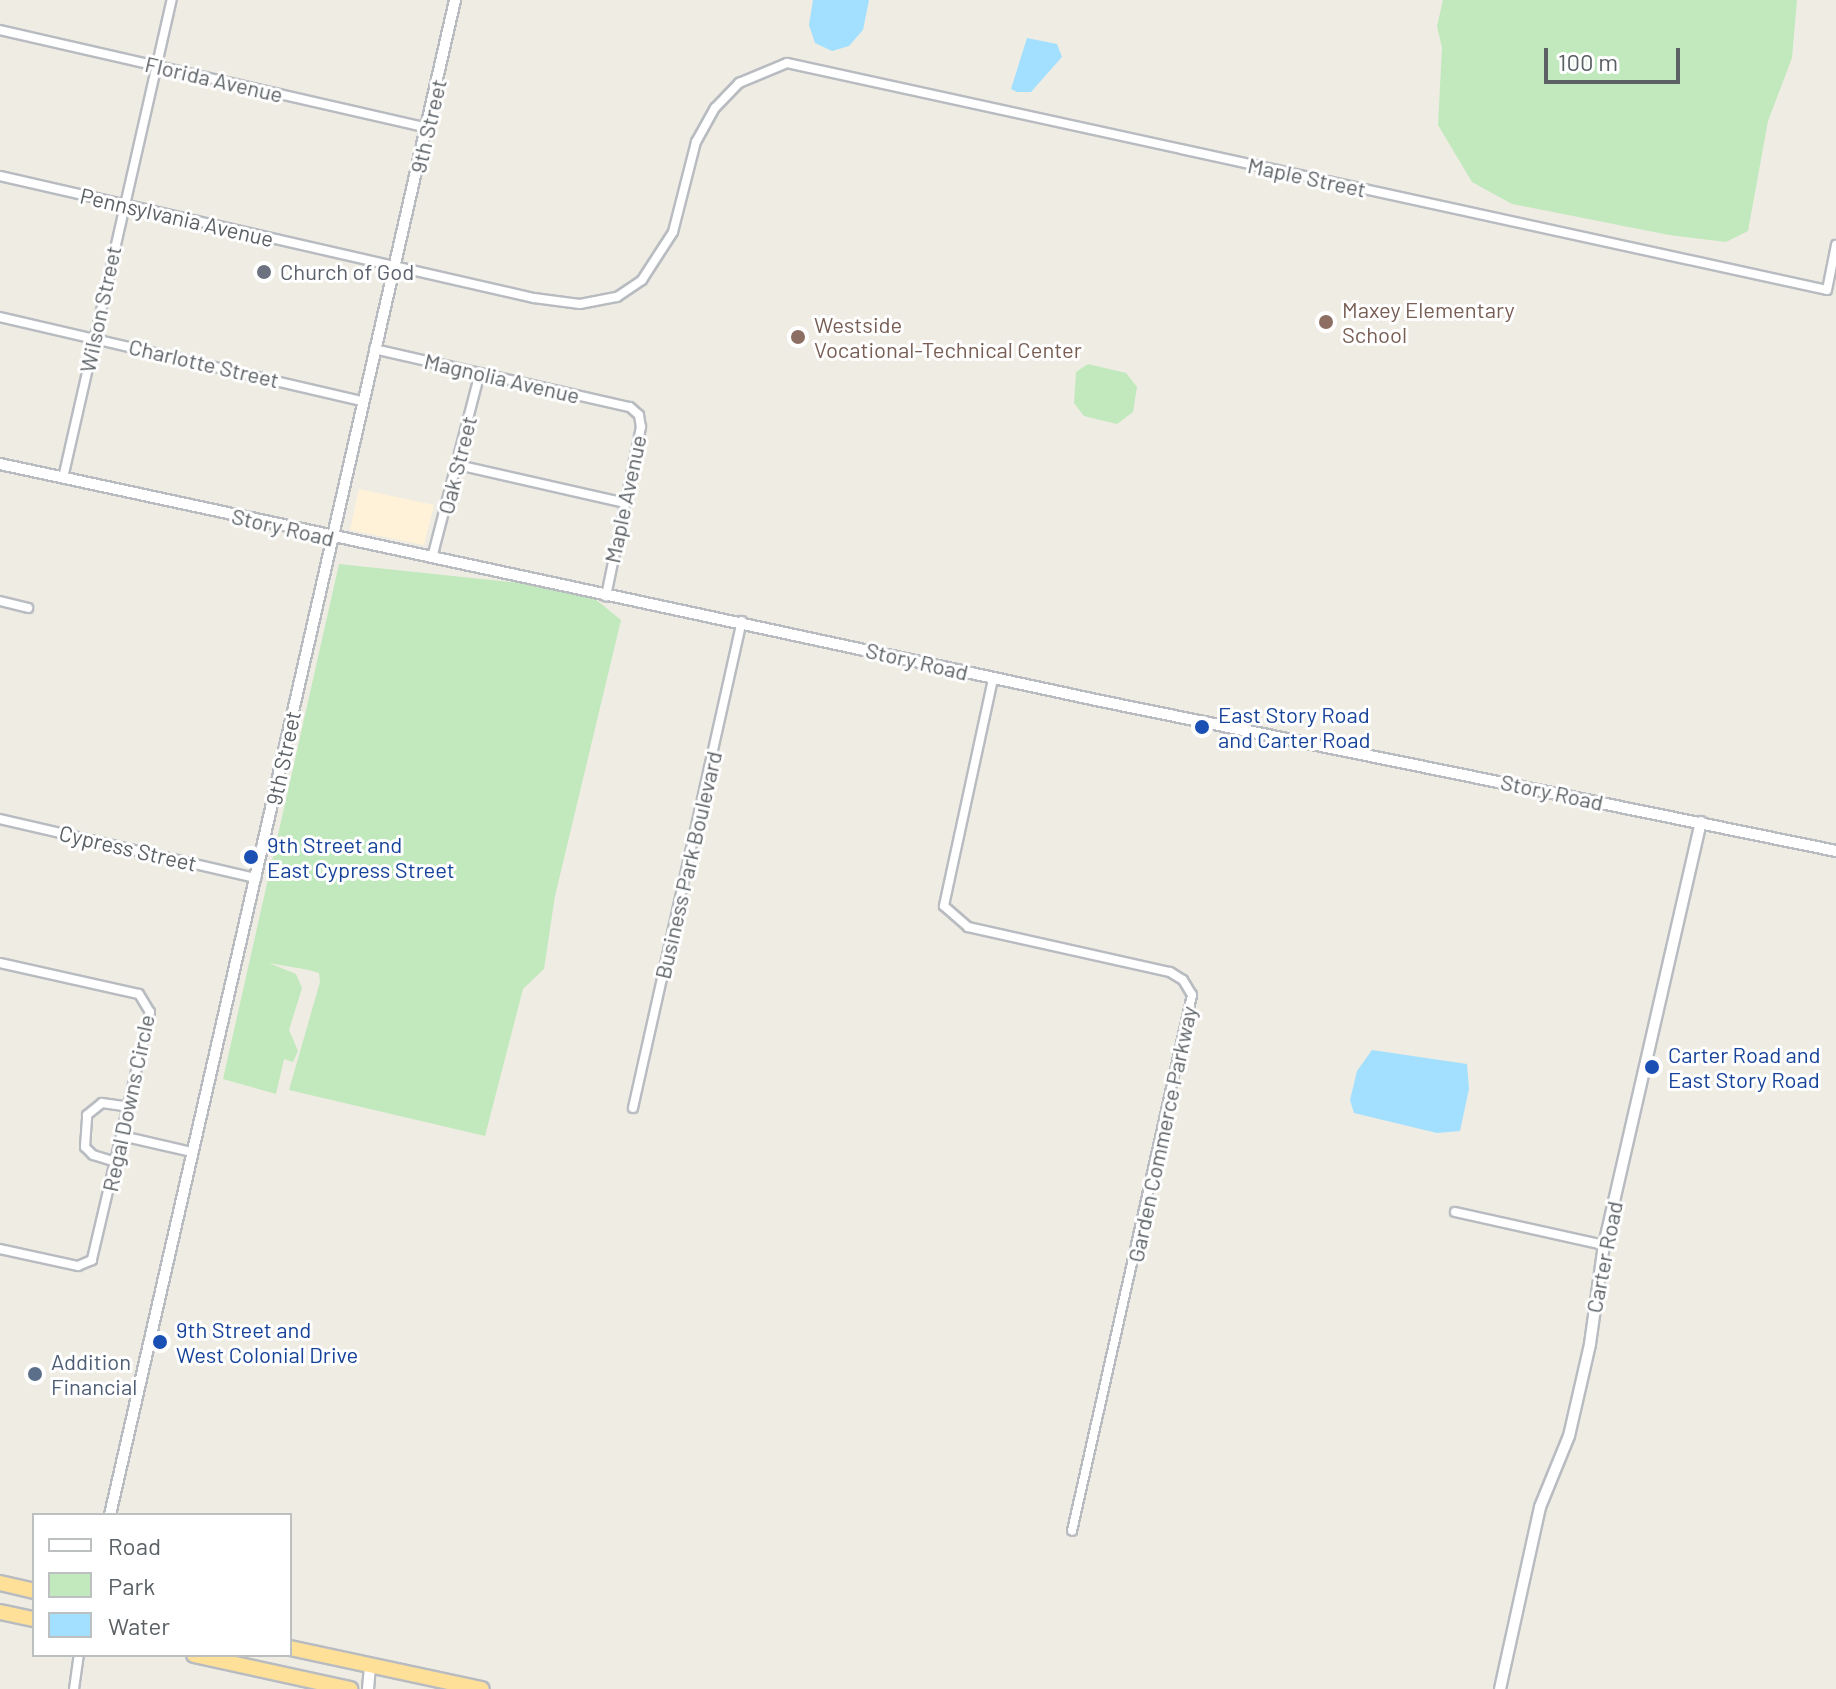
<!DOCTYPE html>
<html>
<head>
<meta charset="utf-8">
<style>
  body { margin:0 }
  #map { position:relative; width:1836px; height:1689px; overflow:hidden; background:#efece3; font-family:Barlow,sans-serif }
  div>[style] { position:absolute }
  .commercial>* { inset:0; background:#fff2d8 }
  .green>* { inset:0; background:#c1e9bd }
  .water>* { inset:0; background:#a3e0ff }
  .roads { filter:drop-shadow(2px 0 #b8bcc1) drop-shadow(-2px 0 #b8bcc1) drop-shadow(0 2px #b8bcc1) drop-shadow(0 -2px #b8bcc1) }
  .minor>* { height:8px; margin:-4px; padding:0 4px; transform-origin:4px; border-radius:4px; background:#fff }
  .tertiary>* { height:10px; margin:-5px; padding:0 5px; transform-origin:5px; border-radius:5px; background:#fff }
  .trunk>* { height:14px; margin:-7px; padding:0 7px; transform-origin:7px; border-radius:7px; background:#ffe099 }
  .dots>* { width:22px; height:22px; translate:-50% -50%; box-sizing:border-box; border:4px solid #fff; border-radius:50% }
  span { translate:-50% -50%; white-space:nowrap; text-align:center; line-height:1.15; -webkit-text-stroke:6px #fff; paint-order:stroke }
  .street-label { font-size:22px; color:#5b6165 }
  .worship-label { font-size:22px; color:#5b616d }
  .left { translate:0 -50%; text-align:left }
  .education-label { font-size:22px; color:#785e54 }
  .transit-label { font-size:22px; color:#164399 }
  .service-label { font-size:22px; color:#4e5e75 }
  .legend { position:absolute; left:32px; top:1513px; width:260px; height:144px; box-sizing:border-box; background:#fff; border:2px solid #bdc0c1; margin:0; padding:10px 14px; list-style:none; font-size:24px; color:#5b6165 }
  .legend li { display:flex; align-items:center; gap:16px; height:40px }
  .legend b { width:40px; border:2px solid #bdc0c1 }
  .scale { position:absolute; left:1544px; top:48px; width:136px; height:36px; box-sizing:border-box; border:4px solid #5b6165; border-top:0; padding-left:10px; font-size:24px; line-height:28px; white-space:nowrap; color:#5b6165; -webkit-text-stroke:6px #fff; paint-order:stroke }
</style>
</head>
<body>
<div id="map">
  <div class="commercial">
    <div style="clip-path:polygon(359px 489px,434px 505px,424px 545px,350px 530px)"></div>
  </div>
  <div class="green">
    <div style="clip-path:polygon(1443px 0,1797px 0,1792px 58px,1768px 121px,1748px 231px,1726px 242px,1669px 235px,1512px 204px,1472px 182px,1438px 125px,1442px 48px,1437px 26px)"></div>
    <div style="clip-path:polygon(1088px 364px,1126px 373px,1137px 387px,1133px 412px,1117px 424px,1084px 416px,1074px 403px,1076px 372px)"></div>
    <div style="clip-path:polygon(339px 564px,549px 586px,589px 594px,621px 620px,555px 896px,544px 969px,523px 989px,485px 1136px,289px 1090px,320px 982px,319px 973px,309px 970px,269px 963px,296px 974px,302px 988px,289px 1030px,298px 1051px,293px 1062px,284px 1059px,276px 1094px,223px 1079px)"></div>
  </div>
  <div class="water">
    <div style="clip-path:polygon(813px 0,869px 0,863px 30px,849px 46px,832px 51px,815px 43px,809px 25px)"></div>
    <div style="clip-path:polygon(1027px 38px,1057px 44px,1062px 57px,1031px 92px,1017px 92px,1011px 89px)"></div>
    <div style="clip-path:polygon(1372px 1050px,1467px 1064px,1469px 1089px,1460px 1131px,1437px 1133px,1354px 1113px,1350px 1100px,1357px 1071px)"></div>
  </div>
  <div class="roads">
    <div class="minor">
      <div style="left:0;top:30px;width:438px;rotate:12.9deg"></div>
      <div style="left:0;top:176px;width:548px;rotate:12.87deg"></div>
      <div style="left:534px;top:298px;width:46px;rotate:7.4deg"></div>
      <div style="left:580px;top:304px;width:38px;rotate:-11deg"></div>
      <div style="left:617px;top:297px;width:30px;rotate:-34deg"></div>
      <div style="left:642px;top:280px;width:57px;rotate:-57.1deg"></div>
      <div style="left:673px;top:232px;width:93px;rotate:-75.7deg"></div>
      <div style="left:696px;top:142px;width:39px;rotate:-61deg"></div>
      <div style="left:715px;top:108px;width:35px;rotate:-46deg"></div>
      <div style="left:739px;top:83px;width:52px;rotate:-22.6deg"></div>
      <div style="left:787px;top:63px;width:1064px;rotate:12.31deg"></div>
      <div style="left:1827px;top:290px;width:46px;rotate:-78.7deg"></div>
      <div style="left:0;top:317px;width:372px;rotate:13.1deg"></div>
      <div style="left:374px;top:349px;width:262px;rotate:12.8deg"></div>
      <div style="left:630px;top:407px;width:12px;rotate:42deg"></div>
      <div style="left:639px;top:415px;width:12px;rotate:81deg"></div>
      <div style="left:641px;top:427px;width:173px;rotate:101.7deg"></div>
      <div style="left:458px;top:465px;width:171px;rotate:12.8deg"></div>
      <div style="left:63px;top:478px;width:490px;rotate:-77.2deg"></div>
      <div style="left:432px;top:558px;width:191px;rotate:-75.5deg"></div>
      <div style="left:0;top:601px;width:29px;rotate:14deg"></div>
      <div style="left:993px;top:679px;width:232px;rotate:102.2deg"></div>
      <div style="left:944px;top:906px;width:32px;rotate:41deg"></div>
      <div style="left:968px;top:927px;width:207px;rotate:12.6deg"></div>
      <div style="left:1170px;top:972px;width:15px;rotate:32deg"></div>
      <div style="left:1183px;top:980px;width:17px;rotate:59deg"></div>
      <div style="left:1192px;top:995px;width:549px;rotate:102.62deg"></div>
      <div style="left:0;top:819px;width:263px;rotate:13deg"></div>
      <div style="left:0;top:963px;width:142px;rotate:12.6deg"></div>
      <div style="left:139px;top:994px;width:21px;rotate:59deg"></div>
      <div style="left:150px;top:1012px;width:255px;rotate:103.2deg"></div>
      <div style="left:92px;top:1260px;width:15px;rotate:157deg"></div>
      <div style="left:78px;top:1266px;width:80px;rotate:-167.7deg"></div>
      <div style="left:633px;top:1108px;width:499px;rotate:-77.4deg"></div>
      <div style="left:122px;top:1136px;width:72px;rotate:12.9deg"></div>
      <div style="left:116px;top:1162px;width:24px;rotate:-163deg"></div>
      <div style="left:93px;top:1155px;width:11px;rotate:-135deg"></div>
      <div style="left:85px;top:1147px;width:32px;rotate:-86deg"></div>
      <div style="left:87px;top:1115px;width:19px;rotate:-39deg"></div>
      <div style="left:102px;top:1103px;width:27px;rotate:8deg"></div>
      <div style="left:1455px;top:1212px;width:153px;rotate:12.5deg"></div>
      <div style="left:74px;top:1689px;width:34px;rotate:-82deg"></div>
    </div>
    <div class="tertiary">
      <div style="left:0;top:464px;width:1121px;rotate:12.15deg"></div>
      <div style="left:1096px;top:700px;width:755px;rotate:11.53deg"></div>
      <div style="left:110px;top:1515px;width:1554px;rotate:-77.17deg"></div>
      <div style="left:368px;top:1689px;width:24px;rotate:-85deg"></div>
      <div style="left:1500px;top:1689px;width:186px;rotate:-77.6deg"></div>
      <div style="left:1540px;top:1507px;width:77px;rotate:-67.8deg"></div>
      <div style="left:1569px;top:1436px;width:94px;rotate:-77.1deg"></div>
      <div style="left:1590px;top:1344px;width:100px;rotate:-82deg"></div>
      <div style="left:1604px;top:1245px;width:434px;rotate:-77.1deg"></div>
    </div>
    <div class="trunk">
      <div style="left:0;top:1583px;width:35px;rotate:13deg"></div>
      <div style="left:0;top:1612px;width:35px;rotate:12deg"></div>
      <div style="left:290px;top:1648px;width:196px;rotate:12.1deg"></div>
      <div style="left:194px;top:1655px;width:160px;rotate:12.3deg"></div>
    </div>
  </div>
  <div class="dots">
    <div style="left:264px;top:272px;background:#6b7280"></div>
    <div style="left:1326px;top:322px;background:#8d6e63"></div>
    <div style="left:798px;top:337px;background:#8d6e63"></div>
    <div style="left:1202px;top:727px;background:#1a4fb4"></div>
    <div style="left:251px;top:857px;background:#1a4fb4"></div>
    <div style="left:1652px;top:1067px;background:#1a4fb4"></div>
    <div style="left:160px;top:1342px;background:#1a4fb4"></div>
    <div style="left:35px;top:1374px;background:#5c6f8a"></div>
  </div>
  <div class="street-label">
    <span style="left:214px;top:79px;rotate:13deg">Florida Avenue</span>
    <span style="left:428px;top:126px;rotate:-77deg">9th Street</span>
    <span style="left:1307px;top:177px;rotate:12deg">Maple Street</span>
    <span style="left:177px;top:217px;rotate:13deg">Pennsylvania Avenue</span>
    <span style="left:100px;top:309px;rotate:-78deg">Wilson Street</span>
    <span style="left:204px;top:363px;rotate:13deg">Charlotte Street</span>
    <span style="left:502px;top:378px;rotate:13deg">Magnolia Avenue</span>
    <span style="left:457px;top:465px;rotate:-76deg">Oak Street</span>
    <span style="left:625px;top:499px;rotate:-78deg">Maple Avenue</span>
    <span style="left:283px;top:527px;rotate:13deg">Story Road</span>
    <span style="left:917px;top:661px;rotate:13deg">Story Road</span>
    <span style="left:283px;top:758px;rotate:-78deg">9th Street</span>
    <span style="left:1552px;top:792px;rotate:12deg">Story Road</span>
    <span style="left:128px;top:848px;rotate:13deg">Cypress Street</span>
    <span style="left:688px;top:865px;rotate:-77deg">Business Park Boulevard</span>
    <span style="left:128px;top:1103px;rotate:-78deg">Regal Downs Circle</span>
    <span style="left:1162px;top:1134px;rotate:-78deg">Garden Commerce Parkway</span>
    <span style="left:1604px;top:1257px;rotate:-79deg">Carter Road</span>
  </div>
  <div class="worship-label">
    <span class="left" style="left:280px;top:272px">Church of God</span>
  </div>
  <div class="education-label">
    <span class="left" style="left:1342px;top:322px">Maxey Elementary<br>School</span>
    <span class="left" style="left:814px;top:337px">Westside<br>Vocational-Technical Center</span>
  </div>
  <div class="transit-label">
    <span class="left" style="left:1218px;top:727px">East Story Road<br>and Carter Road</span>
    <span class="left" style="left:267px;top:857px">9th Street and<br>East Cypress Street</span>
    <span class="left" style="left:1668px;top:1067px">Carter Road and<br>East Story Road</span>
    <span class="left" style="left:176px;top:1342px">9th Street and<br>West Colonial Drive</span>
  </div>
  <div class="service-label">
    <span class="left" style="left:51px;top:1374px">Addition<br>Financial</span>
  </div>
  <ul class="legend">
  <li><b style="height:10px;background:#fff"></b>Road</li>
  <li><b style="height:22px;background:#c1e9bd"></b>Park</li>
  <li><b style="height:22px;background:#a3e0ff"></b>Water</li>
  </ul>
  <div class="scale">100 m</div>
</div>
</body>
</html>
